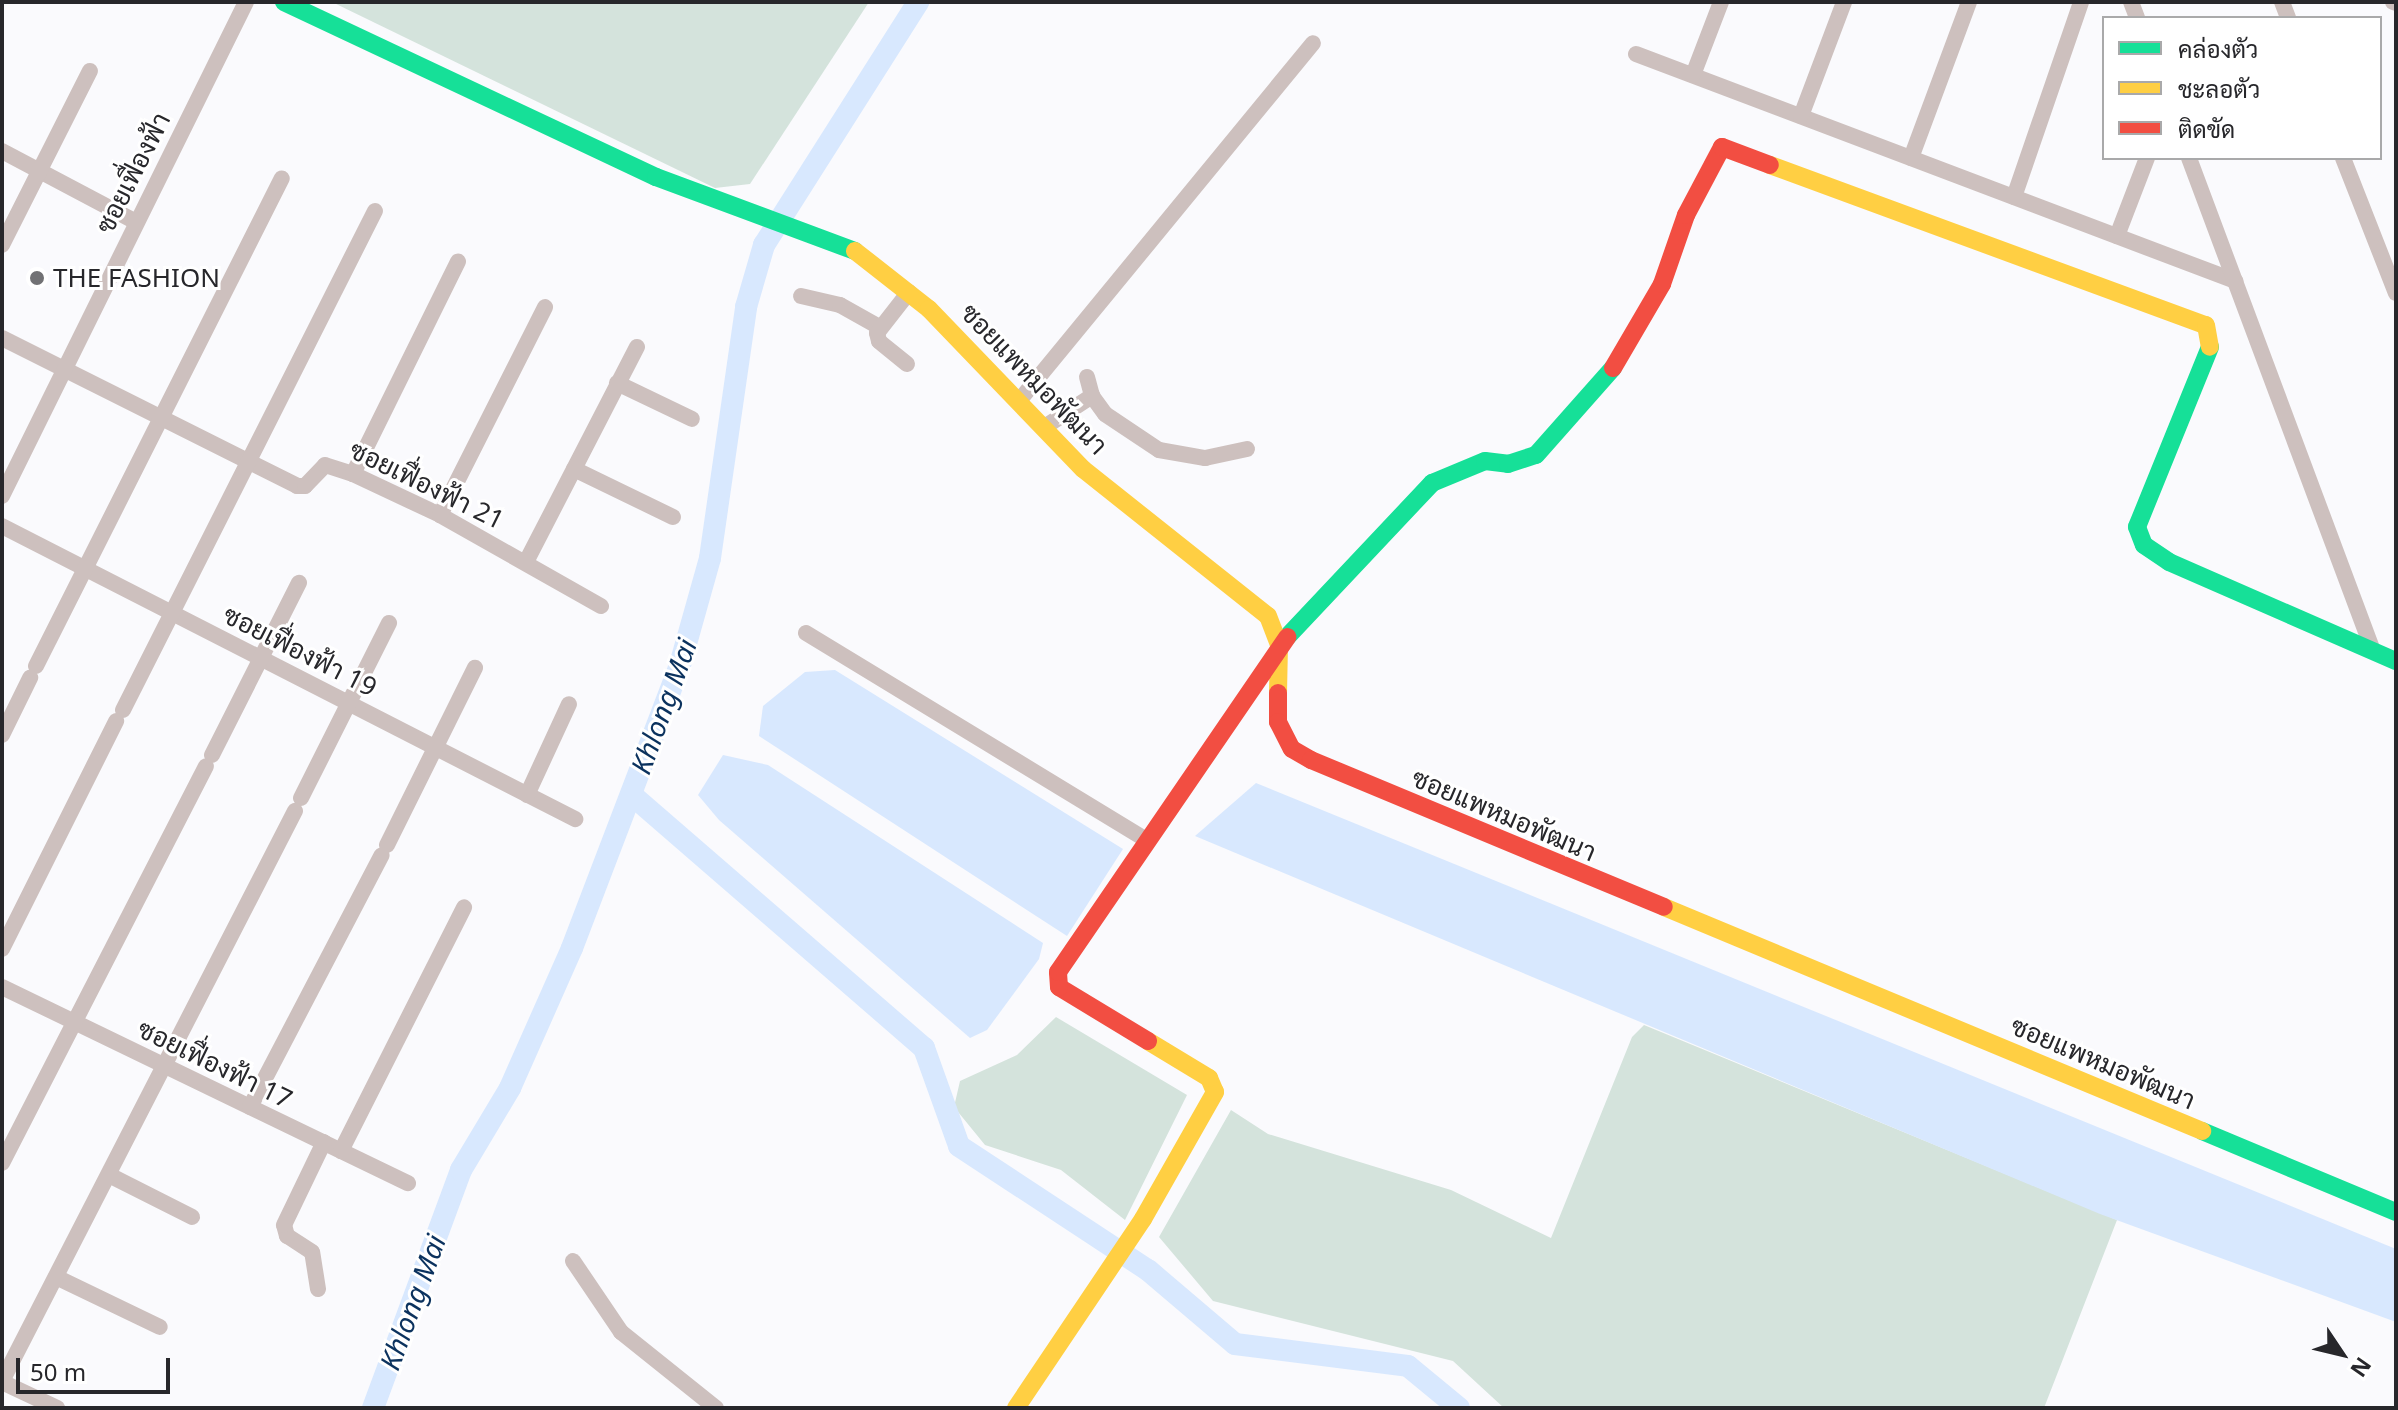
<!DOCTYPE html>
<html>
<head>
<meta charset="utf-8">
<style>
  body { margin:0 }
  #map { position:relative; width:2398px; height:1410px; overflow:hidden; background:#fafafd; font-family:"Noto Sans",Sarabun,sans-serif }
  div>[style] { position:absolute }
  .green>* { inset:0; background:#d4e3dc }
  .water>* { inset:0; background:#d8e8fe }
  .canal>* { height:22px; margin:-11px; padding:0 11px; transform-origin:11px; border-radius:11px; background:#d8e8fe }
  .street>* { height:16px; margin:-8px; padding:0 8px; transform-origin:8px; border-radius:8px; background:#cdc0be }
  .fast>* { height:18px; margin:-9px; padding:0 9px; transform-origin:9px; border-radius:9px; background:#16e098 }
  .slow>* { height:18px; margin:-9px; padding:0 9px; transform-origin:9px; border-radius:9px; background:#ffcf43 }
  .jam>* { height:18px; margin:-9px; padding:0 9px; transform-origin:9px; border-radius:9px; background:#f24e42 }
  .dots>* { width:22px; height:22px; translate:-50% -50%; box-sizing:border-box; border:4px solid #fff; border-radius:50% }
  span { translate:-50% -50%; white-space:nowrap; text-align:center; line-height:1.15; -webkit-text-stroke:6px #fff; paint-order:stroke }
  .street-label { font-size:26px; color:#27272b }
  .poi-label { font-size:26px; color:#27272b }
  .left { translate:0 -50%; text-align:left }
  .water-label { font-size:28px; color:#0b325e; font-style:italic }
  .frame { position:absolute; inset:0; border:4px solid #27272b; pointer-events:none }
  .legend { position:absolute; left:2102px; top:16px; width:280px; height:144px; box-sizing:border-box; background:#fff; border:2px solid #a9a9aa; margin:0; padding:10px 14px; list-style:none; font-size:24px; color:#27272b }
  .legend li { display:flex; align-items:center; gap:16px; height:40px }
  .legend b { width:40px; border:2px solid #a9a9aa }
  .north { position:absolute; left:2302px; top:1314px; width:80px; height:80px; -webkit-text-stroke:6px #fff; paint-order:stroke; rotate:125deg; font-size:22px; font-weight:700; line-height:32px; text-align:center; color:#27272b }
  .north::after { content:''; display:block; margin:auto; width:28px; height:36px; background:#27272b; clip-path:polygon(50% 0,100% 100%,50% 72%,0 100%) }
  .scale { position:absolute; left:16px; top:1358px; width:154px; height:36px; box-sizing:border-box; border:4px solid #27272b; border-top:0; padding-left:10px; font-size:24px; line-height:28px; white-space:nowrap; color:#27272b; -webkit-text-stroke:6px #fff; paint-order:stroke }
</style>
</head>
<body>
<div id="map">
  <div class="green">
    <div style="clip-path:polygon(332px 2px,869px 2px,750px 184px,715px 188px)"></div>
    <div style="clip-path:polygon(1056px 1017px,1187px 1095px,1125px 1220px,1061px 1170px,985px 1145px,954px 1107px,960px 1081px,1017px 1055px)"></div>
    <div style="clip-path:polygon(1644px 1025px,2117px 1220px,2044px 1408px,1504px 1408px,1453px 1361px,1213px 1301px,1159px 1237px,1231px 1110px,1268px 1134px,1451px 1190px,1551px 1238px,1632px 1037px)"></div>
  </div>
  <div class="water">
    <div style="clip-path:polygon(835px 670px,1123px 849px,1067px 936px,759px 736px,763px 706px,805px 672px)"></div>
    <div style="clip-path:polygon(723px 755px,768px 765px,1043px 943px,1039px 959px,987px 1030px,970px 1038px,719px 820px,698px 795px)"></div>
    <div style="clip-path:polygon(1256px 783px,2396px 1249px,2396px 1322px,2100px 1214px,1195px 836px)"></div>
  </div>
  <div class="canal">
    <div style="left:633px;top:796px;width:385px;rotate:40.9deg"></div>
    <div style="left:924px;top:1048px;width:104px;rotate:70.3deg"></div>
    <div style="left:959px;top:1146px;width:226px;rotate:33.3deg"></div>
    <div style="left:1148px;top:1270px;width:114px;rotate:40.4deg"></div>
    <div style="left:1235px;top:1344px;width:174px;rotate:7.2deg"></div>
    <div style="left:1408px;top:1366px;width:66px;rotate:39.5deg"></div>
    <div style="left:373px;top:1408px;width:254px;rotate:-69.7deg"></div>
    <div style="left:461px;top:1170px;width:96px;rotate:-59.1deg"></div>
    <div style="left:510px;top:1088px;width:153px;rotate:-66.1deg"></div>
    <div style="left:572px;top:948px;width:303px;rotate:-69.1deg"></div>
    <div style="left:680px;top:665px;width:111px;rotate:-74.3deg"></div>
    <div style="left:710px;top:558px;width:254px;rotate:-81.8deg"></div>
    <div style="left:746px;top:307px;width:65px;rotate:-73.8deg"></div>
    <div style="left:764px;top:245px;width:288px;rotate:-57.6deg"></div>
  </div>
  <div class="street">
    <div style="left:2131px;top:2px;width:17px;rotate:69deg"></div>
    <div style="left:2282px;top:2px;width:17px;rotate:69deg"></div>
    <div style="left:2393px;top:2px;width:3px;rotate:18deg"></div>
    <div style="left:1636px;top:54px;width:641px;rotate:20.75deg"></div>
    <div style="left:1693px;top:75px;width:78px;rotate:-69deg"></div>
    <div style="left:1801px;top:116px;width:122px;rotate:-69.3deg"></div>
    <div style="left:2px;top:151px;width:152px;rotate:27.9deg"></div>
    <div style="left:1911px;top:158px;width:166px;rotate:-69.6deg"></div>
    <div style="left:2189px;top:158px;width:526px;rotate:69.53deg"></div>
    <div style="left:2343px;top:158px;width:145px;rotate:68.6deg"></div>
    <div style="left:2014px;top:197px;width:206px;rotate:-71deg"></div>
    <div style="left:2117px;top:236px;width:84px;rotate:-69deg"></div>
    <div style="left:2px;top:245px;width:195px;rotate:-63.2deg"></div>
    <div style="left:801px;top:296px;width:40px;rotate:13deg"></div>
    <div style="left:840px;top:305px;width:45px;rotate:29.4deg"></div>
    <div style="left:2px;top:338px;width:330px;rotate:26.6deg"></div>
    <div style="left:297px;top:486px;width:8px"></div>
    <div style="left:305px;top:486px;width:29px;rotate:-46deg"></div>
    <div style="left:325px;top:465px;width:29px;rotate:18deg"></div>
    <div style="left:353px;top:474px;width:96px;rotate:25.2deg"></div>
    <div style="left:440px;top:515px;width:185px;rotate:29.5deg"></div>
    <div style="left:907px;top:364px;width:36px;rotate:-141deg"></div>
    <div style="left:879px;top:341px;width:8px;rotate:-104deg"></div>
    <div style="left:877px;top:333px;width:52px;rotate:-52deg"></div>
    <div style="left:1087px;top:377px;width:20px;rotate:75deg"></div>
    <div style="left:1092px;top:396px;width:22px;rotate:54deg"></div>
    <div style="left:1105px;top:414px;width:65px;rotate:33.7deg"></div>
    <div style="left:1159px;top:450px;width:47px;rotate:9.9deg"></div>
    <div style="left:1205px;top:458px;width:43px;rotate:-12.1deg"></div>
    <div style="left:617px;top:383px;width:83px;rotate:25.6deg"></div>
    <div style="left:1019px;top:401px;width:463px;rotate:-50.6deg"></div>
    <div style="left:1043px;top:428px;width:59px;rotate:-33.1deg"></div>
    <div style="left:574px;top:469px;width:110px;rotate:25.9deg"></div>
    <div style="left:353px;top:474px;width:237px;rotate:-63.7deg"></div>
    <div style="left:2px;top:496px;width:551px;rotate:-63.71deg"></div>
    <div style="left:440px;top:515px;width:233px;rotate:-63.2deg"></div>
    <div style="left:2px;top:526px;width:644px;rotate:27.08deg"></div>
    <div style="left:526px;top:562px;width:242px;rotate:-62.7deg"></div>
    <div style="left:806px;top:633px;width:398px;rotate:31.3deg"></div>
    <div style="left:36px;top:666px;width:546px;rotate:-63.25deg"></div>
    <div style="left:123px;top:710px;width:559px;rotate:-63.21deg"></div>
    <div style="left:2px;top:735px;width:64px;rotate:-63.8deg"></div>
    <div style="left:212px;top:755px;width:193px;rotate:-63.2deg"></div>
    <div style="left:527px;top:795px;width:100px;rotate:-65.2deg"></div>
    <div style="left:301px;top:798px;width:196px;rotate:-63.3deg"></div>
    <div style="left:387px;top:845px;width:198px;rotate:-63.6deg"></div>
    <div style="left:2px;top:949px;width:255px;rotate:-63.4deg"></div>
    <div style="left:2px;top:987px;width:451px;rotate:25.8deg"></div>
    <div style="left:250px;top:1107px;width:284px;rotate:-62.4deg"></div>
    <div style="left:341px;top:1151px;width:273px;rotate:-63.2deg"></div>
    <div style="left:2px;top:1163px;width:446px;rotate:-62.8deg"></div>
    <div style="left:109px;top:1175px;width:93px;rotate:26.8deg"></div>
    <div style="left:573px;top:1261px;width:86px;rotate:55.9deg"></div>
    <div style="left:621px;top:1332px;width:122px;rotate:38.7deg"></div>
    <div style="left:56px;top:1277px;width:115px;rotate:25.7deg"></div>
    <div style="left:318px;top:1289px;width:37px;rotate:-99deg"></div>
    <div style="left:312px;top:1252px;width:30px;rotate:-147deg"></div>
    <div style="left:287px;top:1236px;width:11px;rotate:-105deg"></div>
    <div style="left:284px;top:1225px;width:92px;rotate:-64.3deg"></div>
    <div style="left:2px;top:1381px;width:641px;rotate:-62.8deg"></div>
    <div style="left:2px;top:1382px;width:61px;rotate:25.3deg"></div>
  </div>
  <div class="fast">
    <div style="left:284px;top:2px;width:411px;rotate:25.2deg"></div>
    <div style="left:656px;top:177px;width:212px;rotate:20.4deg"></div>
    <div style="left:2210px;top:347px;width:194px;rotate:112.1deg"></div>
    <div style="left:2137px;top:527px;width:19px;rotate:69deg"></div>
    <div style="left:2144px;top:545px;width:30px;rotate:34deg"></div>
    <div style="left:2169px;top:562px;width:248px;rotate:23.6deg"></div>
    <div style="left:1287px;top:637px;width:212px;rotate:-46.7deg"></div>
    <div style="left:1432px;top:483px;width:57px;rotate:-22.5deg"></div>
    <div style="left:1485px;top:461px;width:23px;rotate:7deg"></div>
    <div style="left:1508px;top:464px;width:29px;rotate:-18deg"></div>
    <div style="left:1536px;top:455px;width:116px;rotate:-48.5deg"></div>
    <div style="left:2202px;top:1131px;width:210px;rotate:22.7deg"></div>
  </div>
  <div class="slow">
    <div style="left:1770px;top:165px;width:464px;rotate:20.2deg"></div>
    <div style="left:2206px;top:325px;width:22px;rotate:80deg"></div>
    <div style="left:855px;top:251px;width:94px;rotate:38.1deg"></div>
    <div style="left:929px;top:309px;width:222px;rotate:46.1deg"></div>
    <div style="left:1083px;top:469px;width:236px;rotate:38.5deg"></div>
    <div style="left:1268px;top:616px;width:31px;rotate:69deg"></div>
    <div style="left:1279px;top:645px;width:48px;rotate:91.2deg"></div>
    <div style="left:1664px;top:907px;width:583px;rotate:22.6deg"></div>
    <div style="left:1016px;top:1408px;width:228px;rotate:-56.1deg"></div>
    <div style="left:1143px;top:1219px;width:146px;rotate:-60.4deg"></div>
    <div style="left:1215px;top:1092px;width:15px;rotate:-113deg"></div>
    <div style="left:1209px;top:1078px;width:71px;rotate:-148.8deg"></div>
  </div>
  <div class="jam">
    <div style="left:1613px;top:368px;width:97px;rotate:-59.7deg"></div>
    <div style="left:1662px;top:284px;width:73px;rotate:-70.8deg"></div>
    <div style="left:1686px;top:215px;width:77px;rotate:-62.1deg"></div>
    <div style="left:1722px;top:147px;width:51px;rotate:20.6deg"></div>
    <div style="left:1278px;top:693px;width:29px;rotate:90deg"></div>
    <div style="left:1278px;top:722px;width:30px;rotate:63deg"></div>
    <div style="left:1292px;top:749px;width:22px;rotate:30deg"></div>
    <div style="left:1311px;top:760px;width:382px;rotate:22.6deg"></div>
    <div style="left:1148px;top:1041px;width:104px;rotate:-148.8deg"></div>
    <div style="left:1059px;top:987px;width:15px;rotate:-94deg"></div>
    <div style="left:1058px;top:972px;width:406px;rotate:-55.6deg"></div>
  </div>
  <div class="dots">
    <div style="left:37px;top:278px;background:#717174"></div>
  </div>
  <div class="street-label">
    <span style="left:133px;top:173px;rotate:-63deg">ซอยเฟื่องฟ้า</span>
    <span style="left:1034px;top:379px;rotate:46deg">ซอยแพหมอพัฒนา</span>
    <span style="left:427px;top:485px;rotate:26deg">ซอยเฟื่องฟ้า 21</span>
    <span style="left:300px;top:651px;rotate:27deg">ซอยเฟื่องฟ้า 19</span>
    <span style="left:1504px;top:815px;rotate:23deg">ซอยแพหมอพัฒนา</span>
    <span style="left:2103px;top:1063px;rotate:23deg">ซอยแพหมอพัฒนา</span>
    <span style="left:215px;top:1064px;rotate:26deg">ซอยเฟื่องฟ้า 17</span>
  </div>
  <div class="poi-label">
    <span class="left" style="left:53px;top:278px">THE FASHION</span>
  </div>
  <div class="water-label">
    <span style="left:663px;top:706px;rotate:-70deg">Khlong Mai</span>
    <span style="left:412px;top:1302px;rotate:-70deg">Khlong Mai</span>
  </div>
  <div class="frame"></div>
  <ul class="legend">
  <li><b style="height:10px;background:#16e098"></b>คล่องตัว</li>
  <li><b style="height:10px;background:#ffcf43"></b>ชะลอตัว</li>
  <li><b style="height:10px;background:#f24e42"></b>ติดขัด</li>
  </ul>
  <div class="north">N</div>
  <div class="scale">50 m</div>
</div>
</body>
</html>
